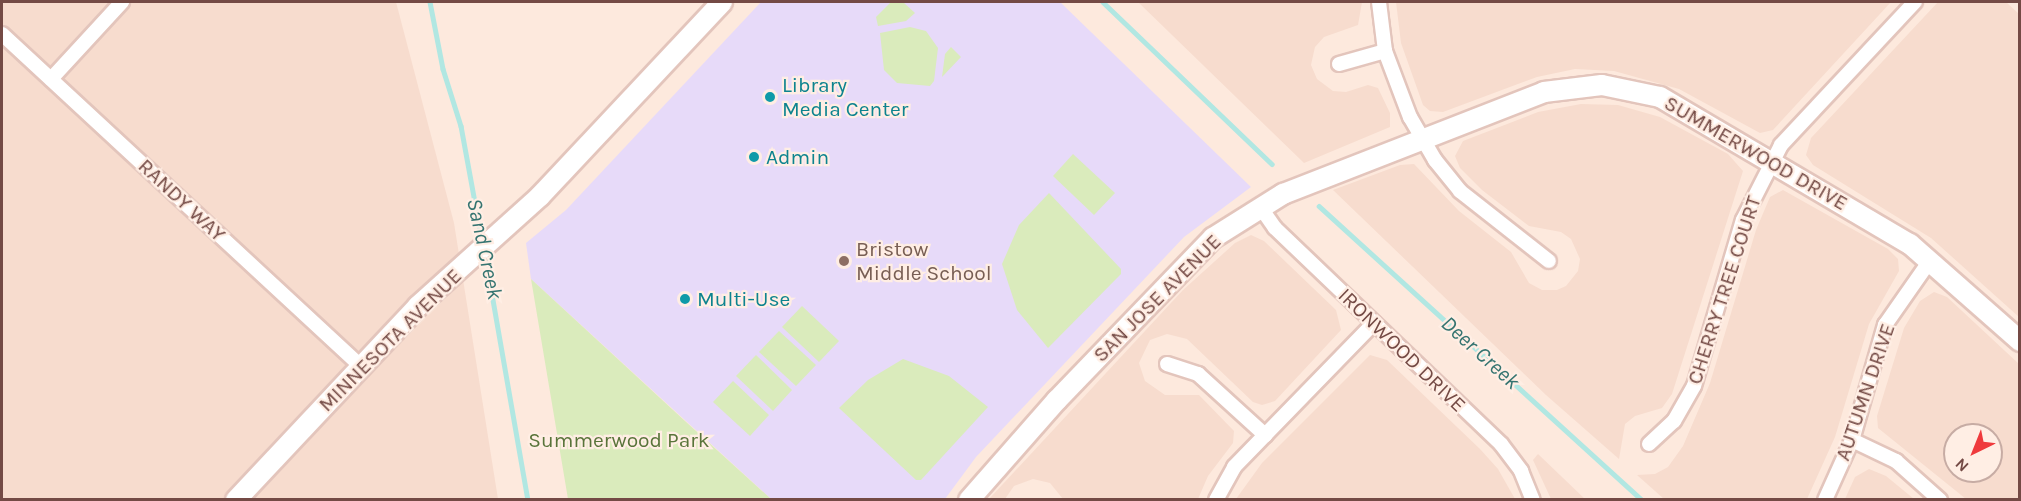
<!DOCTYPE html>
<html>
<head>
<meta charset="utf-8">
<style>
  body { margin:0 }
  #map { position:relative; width:2021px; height:501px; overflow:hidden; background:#fde9dd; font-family:Karla,sans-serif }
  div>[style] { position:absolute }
  .residential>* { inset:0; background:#f7dcce }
  .education>* { inset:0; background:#e7daf9 }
  .green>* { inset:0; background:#daebbc }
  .stream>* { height:4.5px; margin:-2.25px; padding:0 2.25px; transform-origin:2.25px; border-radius:2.25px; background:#b1e7e2 }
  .roads { filter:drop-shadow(2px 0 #e3c5bc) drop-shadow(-2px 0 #e3c5bc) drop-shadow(0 2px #e3c5bc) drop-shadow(0 -2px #e3c5bc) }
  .street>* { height:14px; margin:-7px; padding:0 7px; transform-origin:7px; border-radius:7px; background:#fff }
  .secondary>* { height:20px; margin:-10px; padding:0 10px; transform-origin:10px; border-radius:10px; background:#fff }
  .dots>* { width:16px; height:16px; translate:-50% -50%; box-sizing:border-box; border:3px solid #ffeee4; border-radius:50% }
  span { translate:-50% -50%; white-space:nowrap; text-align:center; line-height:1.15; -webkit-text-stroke:4.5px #ffeee4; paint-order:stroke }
  .culture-label { font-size:21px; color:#0d838f }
  .left { translate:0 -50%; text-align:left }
  .street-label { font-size:21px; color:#744a45 }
  .education-label { font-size:21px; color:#785e54 }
  .park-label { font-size:21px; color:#59743a }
  .water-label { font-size:22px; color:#357470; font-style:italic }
  .frame { position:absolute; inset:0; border:3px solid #744a45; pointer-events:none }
  .north { position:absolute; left:1943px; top:423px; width:60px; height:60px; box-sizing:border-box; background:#ffeee4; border:2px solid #c7aca4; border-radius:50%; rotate:223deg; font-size:16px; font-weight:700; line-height:24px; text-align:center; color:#744a45 }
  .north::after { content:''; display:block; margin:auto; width:21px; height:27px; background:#ef3a3c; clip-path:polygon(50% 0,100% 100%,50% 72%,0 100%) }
</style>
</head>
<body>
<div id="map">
  <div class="residential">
    <div style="clip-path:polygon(2px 2px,396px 2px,454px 223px,498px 499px,2px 499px)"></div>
    <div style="clip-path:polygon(1138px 2px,1362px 2px,1358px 25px,1324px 37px,1315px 47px,1311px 65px,1317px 79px,1333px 91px,1346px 92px,1368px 85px,1378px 88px,1390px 113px,1390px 127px,1304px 163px)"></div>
    <div style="clip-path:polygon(1396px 2px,1891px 2px,1773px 130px,1760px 133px,1679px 89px,1614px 71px,1575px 69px,1537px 77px,1443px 112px,1430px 111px,1423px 105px,1401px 43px)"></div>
    <div style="clip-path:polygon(1938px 2px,2006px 2px,2019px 14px,2019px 317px,1931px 238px,1813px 165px,1806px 155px,1811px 138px)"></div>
    <div style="clip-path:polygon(1581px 104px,1618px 105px,1660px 117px,1728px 154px,1743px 171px,1672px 394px,1662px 408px,1635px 416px,1625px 424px,1619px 459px,1546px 395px,1333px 190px,1400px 165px,1414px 164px,1459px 211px,1511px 252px,1529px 283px,1542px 290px,1557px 290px,1566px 286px,1578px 271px,1580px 259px,1571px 239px,1561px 232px,1529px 226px,1482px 190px,1460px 168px,1455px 156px,1463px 141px,1538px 112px)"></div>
    <div style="clip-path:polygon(1783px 190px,1888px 249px,1898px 259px,1899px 271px,1869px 324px,1835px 437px,1807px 499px,1664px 499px,1637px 475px,1655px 474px,1668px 467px,1683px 446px,1710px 383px,1756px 230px,1770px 197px)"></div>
    <div style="clip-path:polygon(1251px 235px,1264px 241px,1336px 310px,1341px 330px,1275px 401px,1262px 405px,1253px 402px,1187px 339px,1167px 334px,1150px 340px,1139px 363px,1145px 381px,1165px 395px,1199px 395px,1234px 431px,1233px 443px,1208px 476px,1198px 499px,1063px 499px,1050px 483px,1033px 479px,1014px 486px,1005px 499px,989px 499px,1183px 290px,1235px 243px)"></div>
    <div style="clip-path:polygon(evenodd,1934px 292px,1947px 297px,2019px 364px,2019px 499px,1966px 499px,1878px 428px,1877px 416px,1904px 328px,1920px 301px,1934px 292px,1955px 435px,1991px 435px,1991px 471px,1955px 471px,1955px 435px)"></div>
    <div style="clip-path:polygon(1370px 355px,1387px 360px,1480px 449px,1498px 469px,1515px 499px,1236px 499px,1262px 463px)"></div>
    <div style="clip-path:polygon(1538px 454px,1585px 499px,1551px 499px,1533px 460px)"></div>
    <div style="clip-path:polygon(1869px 469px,1886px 476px,1914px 499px,1845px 499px,1855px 477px)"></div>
  </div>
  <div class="education">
    <div style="clip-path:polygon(761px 2px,1060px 2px,1251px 187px,1184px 237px,976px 457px,945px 499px,771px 499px,531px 279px,526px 243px,566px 210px)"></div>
  </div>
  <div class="green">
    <div style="clip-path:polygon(891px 2px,903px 2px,915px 13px,906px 21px,878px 26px,876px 17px)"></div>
    <div style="clip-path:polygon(910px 27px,926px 31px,938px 48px,934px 81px,930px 86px,897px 83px,884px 70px,880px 33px)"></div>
    <div style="clip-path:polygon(951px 47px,961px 57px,942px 77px,945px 54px)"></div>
    <div style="clip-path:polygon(1073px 154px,1115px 193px,1094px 215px,1053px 176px)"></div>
    <div style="clip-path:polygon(1049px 193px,1121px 269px,1121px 274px,1048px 348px,1017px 310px,1002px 264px,1019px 225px)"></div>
    <div style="clip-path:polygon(531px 279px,685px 421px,771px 499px,568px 499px)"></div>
    <div style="clip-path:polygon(802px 306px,839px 341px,819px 362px,782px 327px)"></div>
    <div style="clip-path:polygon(779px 331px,816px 365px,796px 386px,759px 352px)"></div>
    <div style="clip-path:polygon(756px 355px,792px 390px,773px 411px,736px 376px)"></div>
    <div style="clip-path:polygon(903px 359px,949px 376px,988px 407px,921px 480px,916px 480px,839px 408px,868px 380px)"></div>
    <div style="clip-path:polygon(733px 381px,769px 415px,750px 436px,713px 402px)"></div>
  </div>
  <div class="stream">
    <div style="left:430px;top:2px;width:68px;rotate:79deg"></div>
    <div style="left:443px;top:69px;width:60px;rotate:72.5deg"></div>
    <div style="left:461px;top:126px;width:116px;rotate:79.6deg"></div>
    <div style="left:1103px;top:2px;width:234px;rotate:43.8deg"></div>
    <div style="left:1319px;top:206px;width:437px;rotate:42.3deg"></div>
    <div style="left:485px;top:254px;width:250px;rotate:80.1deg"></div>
  </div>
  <div class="roads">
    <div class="street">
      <div style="left:1379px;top:2px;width:49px;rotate:83deg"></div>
      <div style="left:1385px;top:51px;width:71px;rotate:69.3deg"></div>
      <div style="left:1410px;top:117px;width:50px;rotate:59.8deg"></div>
      <div style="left:1435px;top:160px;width:40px;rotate:51deg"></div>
      <div style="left:1460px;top:191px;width:113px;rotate:38.2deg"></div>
      <div style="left:2px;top:34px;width:490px;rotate:42.8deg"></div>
      <div style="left:1339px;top:64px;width:48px;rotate:-15.8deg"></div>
      <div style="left:51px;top:79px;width:105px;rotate:-47.3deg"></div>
      <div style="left:1261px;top:208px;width:24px;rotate:55deg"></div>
      <div style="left:1275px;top:228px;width:313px;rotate:43.7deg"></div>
      <div style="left:1501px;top:444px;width:34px;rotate:53deg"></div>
      <div style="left:1521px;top:471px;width:31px;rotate:68deg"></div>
      <div style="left:1167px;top:364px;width:33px;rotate:18deg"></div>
      <div style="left:1198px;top:374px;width:91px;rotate:42.3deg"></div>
      <div style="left:1852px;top:440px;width:49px;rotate:25.5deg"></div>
      <div style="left:1896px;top:461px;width:59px;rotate:41.6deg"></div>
      <div style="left:1649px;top:444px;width:34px;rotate:-43deg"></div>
      <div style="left:1674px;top:421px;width:40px;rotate:-60.3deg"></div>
      <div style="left:1694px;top:386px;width:173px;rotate:-73.6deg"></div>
      <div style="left:1743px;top:220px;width:84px;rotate:-63.1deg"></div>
      <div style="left:1781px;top:145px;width:196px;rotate:-46.9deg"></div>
      <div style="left:1216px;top:500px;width:38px;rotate:-61deg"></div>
      <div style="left:1234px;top:467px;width:201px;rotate:-45.8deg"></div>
      <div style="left:1825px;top:500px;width:66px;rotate:-65.8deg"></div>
      <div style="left:1852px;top:440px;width:120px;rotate:-74deg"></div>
      <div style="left:1885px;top:325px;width:80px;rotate:-55.1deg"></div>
    </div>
    <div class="secondary">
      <div style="left:236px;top:500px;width:266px;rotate:-46.8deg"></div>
      <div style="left:418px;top:306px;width:164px;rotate:-42deg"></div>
      <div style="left:540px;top:196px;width:266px;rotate:-46.8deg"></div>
      <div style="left:969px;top:500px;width:133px;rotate:-48.7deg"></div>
      <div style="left:1057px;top:400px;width:225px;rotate:-46.1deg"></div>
      <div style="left:1213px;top:238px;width:83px;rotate:-32.2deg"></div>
      <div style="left:1283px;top:194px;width:280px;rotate:-21.3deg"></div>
      <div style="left:1544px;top:92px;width:58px;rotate:-6.9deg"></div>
      <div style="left:1602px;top:85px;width:59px;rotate:11.7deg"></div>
      <div style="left:1660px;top:97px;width:290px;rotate:30.5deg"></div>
      <div style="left:1910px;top:244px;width:147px;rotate:41.4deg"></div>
    </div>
  </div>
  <div class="dots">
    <div style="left:770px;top:97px;background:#0f9aa8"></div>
    <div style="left:754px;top:157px;background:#0f9aa8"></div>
    <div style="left:844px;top:261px;background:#8d6e63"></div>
    <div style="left:685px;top:299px;background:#0f9aa8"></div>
  </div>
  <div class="culture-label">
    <span class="left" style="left:782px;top:97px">Library<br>Media Center</span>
    <span class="left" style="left:766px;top:157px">Admin</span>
    <span class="left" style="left:697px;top:299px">Multi-Use</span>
  </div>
  <div class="street-label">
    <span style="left:1756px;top:153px;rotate:30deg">SUMMERWOOD DRIVE</span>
    <span style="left:182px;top:200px;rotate:43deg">RANDY WAY</span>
    <span style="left:1724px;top:290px;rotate:-72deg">CHERRY TREE COURT</span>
    <span style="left:1157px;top:298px;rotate:-45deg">SAN JOSE AVENUE</span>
    <span style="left:390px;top:340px;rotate:-45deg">MINNESOTA AVENUE</span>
    <span style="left:1402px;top:350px;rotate:44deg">IRONWOOD DRIVE</span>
    <span style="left:1865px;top:392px;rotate:-71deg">AUTUMN DRIVE</span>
  </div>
  <div class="education-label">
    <span class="left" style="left:856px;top:261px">Bristow<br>Middle School</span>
  </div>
  <div class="park-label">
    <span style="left:619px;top:440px">Summerwood Park</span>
  </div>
  <div class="water-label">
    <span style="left:484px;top:249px;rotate:78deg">Sand Creek</span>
    <span style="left:1480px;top:353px;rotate:42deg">Deer Creek</span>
  </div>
  <div class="frame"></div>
  <div class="north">N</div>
</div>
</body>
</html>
